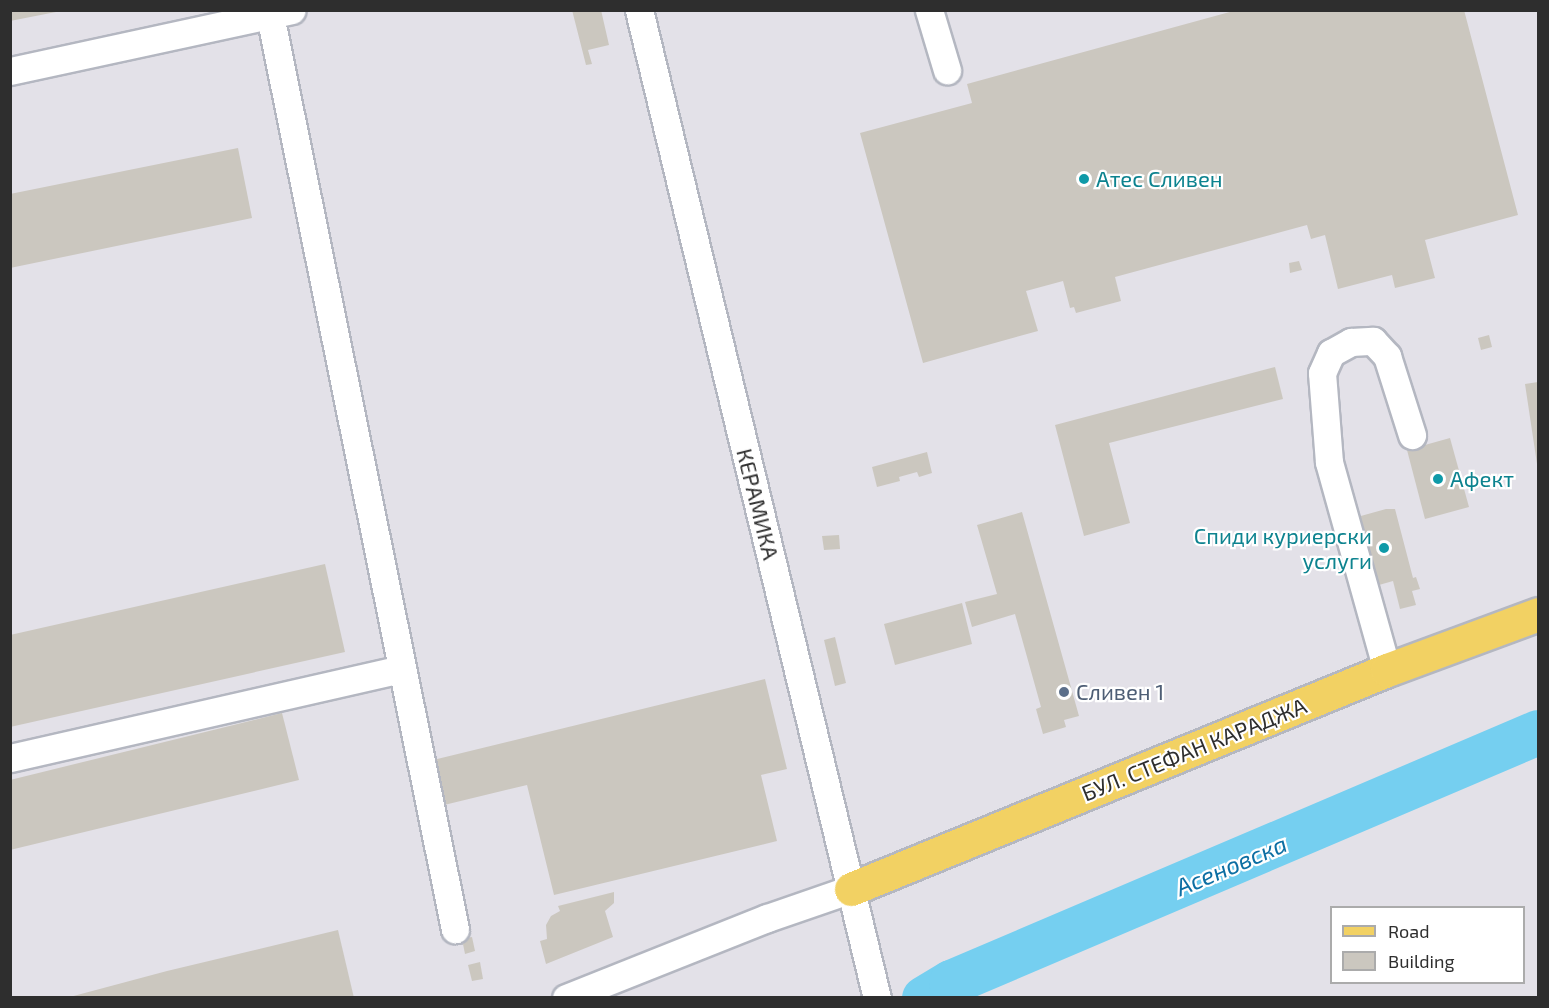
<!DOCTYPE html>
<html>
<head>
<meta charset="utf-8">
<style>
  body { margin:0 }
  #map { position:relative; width:1549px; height:1008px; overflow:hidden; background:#efe9e1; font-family:"Exo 2",sans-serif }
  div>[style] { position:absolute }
  .industrial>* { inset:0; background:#e3e1e8 }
  .river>* { height:45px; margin:-22.5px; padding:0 22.5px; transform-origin:22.5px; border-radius:22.5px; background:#75cff0 }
  .building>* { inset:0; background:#cbc7bf }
  .roads { filter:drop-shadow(2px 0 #b4b7c1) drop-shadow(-2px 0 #b4b7c1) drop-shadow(0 2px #b4b7c1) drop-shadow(0 -2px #b4b7c1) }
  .minor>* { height:27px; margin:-13.5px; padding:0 13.5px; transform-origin:13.5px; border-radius:13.5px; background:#fff }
  .major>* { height:33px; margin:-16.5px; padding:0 16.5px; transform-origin:16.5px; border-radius:16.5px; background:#f2d163 }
  .dots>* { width:16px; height:16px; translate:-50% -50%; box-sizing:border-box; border:3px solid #fff; border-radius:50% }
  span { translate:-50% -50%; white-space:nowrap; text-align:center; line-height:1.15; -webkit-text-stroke:4.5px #fff; paint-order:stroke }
  .culture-label { font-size:22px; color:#0d838f }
  .left { translate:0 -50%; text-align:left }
  .right { translate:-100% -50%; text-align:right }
  .street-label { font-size:22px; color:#2e2e2e }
  .service-label { font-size:22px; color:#4e5e75 }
  .water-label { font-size:24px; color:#0d6fa3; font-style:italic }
  .frame { position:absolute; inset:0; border:12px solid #2e2e2e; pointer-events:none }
  .legend { position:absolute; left:1330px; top:906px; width:195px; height:78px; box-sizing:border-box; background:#fff; border:2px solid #ababab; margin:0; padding:8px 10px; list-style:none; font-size:18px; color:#2e2e2e }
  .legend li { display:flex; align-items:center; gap:12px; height:30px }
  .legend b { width:30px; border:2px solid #ababab }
</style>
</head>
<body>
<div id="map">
  <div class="industrial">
    <div style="clip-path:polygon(evenodd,10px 11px,1538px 11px,1538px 997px,11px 997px,10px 11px,1332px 908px,1524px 908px,1524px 982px,1332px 982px,1332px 908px)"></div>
  </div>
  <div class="river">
    <div style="left:924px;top:998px;width:31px;rotate:-31deg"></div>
    <div style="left:951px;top:982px;width:638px;rotate:-23.07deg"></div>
  </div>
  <div class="building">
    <div style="clip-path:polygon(10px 10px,55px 10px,56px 12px,10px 21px)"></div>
    <div style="clip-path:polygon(572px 10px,601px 10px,609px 45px,588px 50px,592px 64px,586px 65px)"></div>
    <div style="clip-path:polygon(1237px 10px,1464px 10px,1518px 215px,1425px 240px,1435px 278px,1395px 288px,1392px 275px,1338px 289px,1325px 235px,1311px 239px,1307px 225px,1115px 277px,1121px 301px,1076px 313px,1074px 307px,1070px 308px,1063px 281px,1026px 291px,1038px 331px,923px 363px,860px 133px,972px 103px,967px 84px)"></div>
    <div style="clip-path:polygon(238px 148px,252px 218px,10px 268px,10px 194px)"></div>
    <div style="clip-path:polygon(1299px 261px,1302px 270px,1290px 273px,1289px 263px)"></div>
    <div style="clip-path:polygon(1489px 335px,1492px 347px,1481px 350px,1478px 338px)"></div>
    <div style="clip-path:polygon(1275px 367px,1283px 399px,1109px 443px,1130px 523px,1084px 536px,1055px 425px)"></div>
    <div style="clip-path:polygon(1538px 382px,1538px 464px,1537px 464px,1525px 384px)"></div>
    <div style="clip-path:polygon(1450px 438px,1469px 507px,1425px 519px,1407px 450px)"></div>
    <div style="clip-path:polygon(927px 452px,932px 473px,919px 477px,917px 472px,899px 477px,900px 481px,877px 487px,872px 467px)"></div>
    <div style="clip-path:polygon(1386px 509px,1395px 509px,1413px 578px,1416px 577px,1420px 589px,1412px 591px,1416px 605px,1400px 609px,1393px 581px,1372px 587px,1350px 519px)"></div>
    <div style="clip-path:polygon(1022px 512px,1079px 716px,1064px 720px,1066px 727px,1043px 734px,1036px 709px,1041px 707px,1015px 614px,972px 627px,965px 602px,997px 594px,977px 525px)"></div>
    <div style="clip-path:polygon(839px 535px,840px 549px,824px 550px,822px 536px)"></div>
    <div style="clip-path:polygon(325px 564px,345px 652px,10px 727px,10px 635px)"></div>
    <div style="clip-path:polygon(962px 603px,972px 644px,895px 665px,884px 624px)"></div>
    <div style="clip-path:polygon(835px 637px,846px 683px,835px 686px,824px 640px)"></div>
    <div style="clip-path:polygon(765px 679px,787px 769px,761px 775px,777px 841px,554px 895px,527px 785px,440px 806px,429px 761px)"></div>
    <div style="clip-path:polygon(282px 713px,299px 780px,10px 850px,10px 780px)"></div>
    <div style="clip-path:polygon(614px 892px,614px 903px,605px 911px,613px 937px,546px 964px,540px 941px,547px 939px,546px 925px,551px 916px,560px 911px,558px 906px)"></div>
    <div style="clip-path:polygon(338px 930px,354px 998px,66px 998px,167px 971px)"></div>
    <div style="clip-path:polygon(472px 937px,475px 951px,465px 954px,462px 939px)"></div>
    <div style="clip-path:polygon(480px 962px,483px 979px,472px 981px,468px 965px)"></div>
  </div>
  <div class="roads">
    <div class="minor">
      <div style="left:269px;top:10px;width:938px;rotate:78.56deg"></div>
      <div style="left:639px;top:10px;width:1016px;rotate:76.46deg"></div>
      <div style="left:929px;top:10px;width:63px;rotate:73.3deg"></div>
      <div style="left:10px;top:71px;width:288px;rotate:-12.2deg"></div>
      <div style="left:1387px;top:670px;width:216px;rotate:-105.6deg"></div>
      <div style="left:1329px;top:462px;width:89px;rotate:-94.5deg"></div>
      <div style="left:1322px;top:373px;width:22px;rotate:-66deg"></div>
      <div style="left:1331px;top:353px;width:23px;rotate:-29deg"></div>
      <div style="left:1351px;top:342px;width:22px;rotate:-3deg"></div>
      <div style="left:1373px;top:341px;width:21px;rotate:47deg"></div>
      <div style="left:1387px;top:356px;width:83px;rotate:72.4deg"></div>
      <div style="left:10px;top:758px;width:402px;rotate:-12.8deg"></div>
      <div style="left:566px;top:998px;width:216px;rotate:-21.7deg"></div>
      <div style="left:767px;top:918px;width:89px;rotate:-19deg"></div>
    </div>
    <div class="major">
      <div style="left:851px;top:889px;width:579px;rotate:-22.22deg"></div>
      <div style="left:1387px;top:670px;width:161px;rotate:-20.3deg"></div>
    </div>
  </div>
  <div class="dots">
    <div style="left:1084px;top:179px;background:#0f9aa8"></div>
    <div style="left:1438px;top:479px;background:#0f9aa8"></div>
    <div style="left:1384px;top:548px;background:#0f9aa8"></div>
    <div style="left:1064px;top:692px;background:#5c6f8a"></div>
  </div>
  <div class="culture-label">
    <span class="left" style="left:1096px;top:179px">Атес Сливен</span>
    <span class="left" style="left:1450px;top:479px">Афект</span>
    <span class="right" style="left:1372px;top:548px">Спиди куриерски<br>услуги</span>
  </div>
  <div class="street-label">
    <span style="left:758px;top:504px;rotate:76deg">КЕРАМИКА</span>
    <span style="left:1194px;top:749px;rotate:-22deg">БУЛ. СТЕФАН КАРАДЖА</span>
  </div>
  <div class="service-label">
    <span class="left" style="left:1076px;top:692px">Сливен 1</span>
  </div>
  <div class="water-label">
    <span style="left:1231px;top:865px;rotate:-23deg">Асеновска</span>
  </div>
  <div class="frame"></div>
  <ul class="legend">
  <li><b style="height:8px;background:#f2d163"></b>Road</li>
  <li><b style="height:16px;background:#cbc7bf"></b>Building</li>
  </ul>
</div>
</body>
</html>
